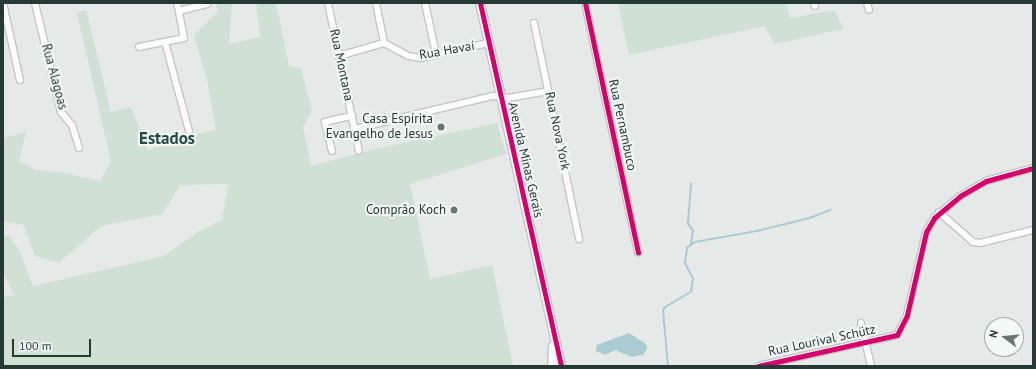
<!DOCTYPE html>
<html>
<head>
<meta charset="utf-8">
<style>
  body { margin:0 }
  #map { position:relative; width:1036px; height:369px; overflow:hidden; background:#e5e9e7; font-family:"PT Sans",sans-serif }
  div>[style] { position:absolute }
  .green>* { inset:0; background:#d0e0d5 }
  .water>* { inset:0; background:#aacbd2 }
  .stream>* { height:1.5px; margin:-0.75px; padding:0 0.75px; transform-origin:0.75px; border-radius:0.75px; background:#aacbd2 }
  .roads { filter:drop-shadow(1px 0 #c2c6c4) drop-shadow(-1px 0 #c2c6c4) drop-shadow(0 1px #c2c6c4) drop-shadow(0 -1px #c2c6c4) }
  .street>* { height:6px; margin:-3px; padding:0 3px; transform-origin:3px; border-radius:3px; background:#fbfcfb }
  .secondary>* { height:8px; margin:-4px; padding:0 4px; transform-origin:4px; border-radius:4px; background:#fbfcfb }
  .cycleway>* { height:5px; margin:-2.5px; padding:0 2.5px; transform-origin:2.5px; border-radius:2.5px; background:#d6006c }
  .dots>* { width:11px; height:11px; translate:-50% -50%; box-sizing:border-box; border:2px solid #f3f8f6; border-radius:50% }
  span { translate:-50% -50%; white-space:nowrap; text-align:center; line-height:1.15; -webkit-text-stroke:4px #f3f8f6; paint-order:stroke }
  .street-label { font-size:13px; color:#253a35 }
  .poi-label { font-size:13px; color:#253a35 }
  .right { translate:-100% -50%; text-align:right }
  .district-label { font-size:17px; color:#234a42; font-weight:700 }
  .frame { position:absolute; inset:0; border:4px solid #253a35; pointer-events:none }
  .north { position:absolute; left:984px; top:317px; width:40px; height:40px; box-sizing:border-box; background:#f3f8f6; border:1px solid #a1aca9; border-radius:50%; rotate:286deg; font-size:11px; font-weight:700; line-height:16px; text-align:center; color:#253a35 }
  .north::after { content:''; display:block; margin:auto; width:14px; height:18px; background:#687773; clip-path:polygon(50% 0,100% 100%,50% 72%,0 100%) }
  .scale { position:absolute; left:12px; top:339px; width:79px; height:18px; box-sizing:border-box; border:2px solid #253a35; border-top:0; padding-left:5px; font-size:12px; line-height:14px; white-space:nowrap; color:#253a35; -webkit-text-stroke:3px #f3f8f6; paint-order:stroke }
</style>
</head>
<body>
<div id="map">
  <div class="green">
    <div style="clip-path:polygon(216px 3px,232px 3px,229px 44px,260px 37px,256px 3px,276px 3px,289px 66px,301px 69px,312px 110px,303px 127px,311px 166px,375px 149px,497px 123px,506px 154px,410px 184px,430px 279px,492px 265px,513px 366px,3px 366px,3px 297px,14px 295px,3px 272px,3px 235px,9px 236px,19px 250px,33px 286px,164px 256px,196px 233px,222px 220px,228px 184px,180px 185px,162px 214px,101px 226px,59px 263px,35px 256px,23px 224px,3px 222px,3px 138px,26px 132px,19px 161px,36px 170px,65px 173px,100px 181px,111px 161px,77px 13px,86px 10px,111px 112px,131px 107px,148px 150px,216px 129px,207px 80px,194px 35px,218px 11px)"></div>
    <div style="clip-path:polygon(618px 3px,786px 3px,790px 18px,835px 10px,843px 29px,775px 44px,765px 26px,629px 55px)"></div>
  </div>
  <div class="water">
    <div style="clip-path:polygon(629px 333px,646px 344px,647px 348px,643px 355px,632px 357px,615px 350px,605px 355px,596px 351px,597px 345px)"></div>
  </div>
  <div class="stream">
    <div style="left:691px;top:244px;width:13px;rotate:-81deg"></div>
    <div style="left:693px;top:231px;width:9px;rotate:-126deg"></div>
    <div style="left:688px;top:224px;width:40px;rotate:-85.7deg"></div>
    <div style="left:668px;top:366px;width:55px;rotate:-95.2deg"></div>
    <div style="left:663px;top:311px;width:3px;rotate:-72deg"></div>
    <div style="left:664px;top:308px;width:31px;rotate:-31deg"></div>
    <div style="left:691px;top:292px;width:13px;rotate:-81deg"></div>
    <div style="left:693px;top:279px;width:18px;rotate:-117deg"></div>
    <div style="left:685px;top:263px;width:15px;rotate:-82deg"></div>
    <div style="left:687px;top:248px;width:10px;rotate:-37deg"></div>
    <div style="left:695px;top:242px;width:63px;rotate:-10.1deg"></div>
    <div style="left:757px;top:231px;width:55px;rotate:-13.8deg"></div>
    <div style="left:810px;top:218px;width:22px;rotate:-22deg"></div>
  </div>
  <div class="roads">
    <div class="street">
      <div style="left:3px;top:3px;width:79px;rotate:77.6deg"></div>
      <div style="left:35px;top:3px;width:112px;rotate:76.6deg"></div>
      <div style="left:61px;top:112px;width:17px;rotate:50deg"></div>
      <div style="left:72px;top:125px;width:24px;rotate:73deg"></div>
      <div style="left:328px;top:3px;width:151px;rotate:78.2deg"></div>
      <div style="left:376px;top:3px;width:41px;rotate:78.7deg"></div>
      <div style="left:425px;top:3px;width:52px;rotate:77.8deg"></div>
      <div style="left:585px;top:3px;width:255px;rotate:78deg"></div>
      <div style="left:814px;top:3px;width:3px;rotate:72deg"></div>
      <div style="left:867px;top:3px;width:7px;rotate:74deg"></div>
      <div style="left:179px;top:11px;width:29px;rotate:-14deg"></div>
      <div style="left:534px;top:23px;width:221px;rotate:78.2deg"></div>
      <div style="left:165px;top:42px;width:92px;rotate:74.9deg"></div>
      <div style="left:139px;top:47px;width:46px;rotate:-11.3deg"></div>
      <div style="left:184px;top:38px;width:36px;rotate:-101deg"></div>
      <div style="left:339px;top:56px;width:47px;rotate:-16.1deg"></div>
      <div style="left:384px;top:43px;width:27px;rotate:28deg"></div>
      <div style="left:408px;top:56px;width:12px;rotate:9deg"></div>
      <div style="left:420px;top:58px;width:70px;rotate:-12.4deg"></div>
      <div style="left:354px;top:129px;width:143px;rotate:-13.4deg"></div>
      <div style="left:493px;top:96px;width:15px;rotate:8deg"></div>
      <div style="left:508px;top:98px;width:41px;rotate:-9.9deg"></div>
      <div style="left:332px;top:151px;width:30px;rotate:-104deg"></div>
      <div style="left:325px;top:122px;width:28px;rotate:-13deg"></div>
      <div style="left:939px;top:212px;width:45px;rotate:41.4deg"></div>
      <div style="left:973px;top:242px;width:7px;rotate:8deg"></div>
      <div style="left:980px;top:243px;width:55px;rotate:-13.8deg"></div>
      <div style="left:861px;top:323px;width:44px;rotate:76.9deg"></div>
      <div style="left:758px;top:366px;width:142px;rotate:-12.6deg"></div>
      <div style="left:897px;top:335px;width:22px;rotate:-63deg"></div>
      <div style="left:907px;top:315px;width:85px;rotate:-77.1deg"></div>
      <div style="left:926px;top:232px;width:16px;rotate:-60deg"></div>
      <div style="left:934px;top:218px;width:34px;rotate:-40deg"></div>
      <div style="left:960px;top:196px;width:30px;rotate:-30deg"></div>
      <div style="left:986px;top:181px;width:49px;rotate:-15.5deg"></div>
    </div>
    <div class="secondary">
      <div style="left:480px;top:3px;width:372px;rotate:77.4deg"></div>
      <div style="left:552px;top:366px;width:20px;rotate:-87deg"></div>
    </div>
  </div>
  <div class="cycleway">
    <div style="left:480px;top:3px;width:372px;rotate:77.4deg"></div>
    <div style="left:585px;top:3px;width:255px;rotate:78deg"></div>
    <div style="left:758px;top:366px;width:142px;rotate:-12.6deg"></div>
    <div style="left:897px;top:335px;width:22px;rotate:-63deg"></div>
    <div style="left:907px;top:315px;width:85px;rotate:-77.1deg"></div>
    <div style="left:926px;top:232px;width:16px;rotate:-60deg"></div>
    <div style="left:934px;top:218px;width:34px;rotate:-40deg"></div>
    <div style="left:960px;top:196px;width:30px;rotate:-30deg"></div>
    <div style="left:986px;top:181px;width:49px;rotate:-15.5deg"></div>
  </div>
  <div class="dots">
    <div style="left:441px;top:127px;background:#687773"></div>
    <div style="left:454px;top:210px;background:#687773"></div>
  </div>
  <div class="street-label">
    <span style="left:447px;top:51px;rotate:-10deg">Rua Havaí</span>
    <span style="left:341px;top:65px;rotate:78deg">Rua Montana</span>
    <span style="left:54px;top:77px;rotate:75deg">Rua Alagoas</span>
    <span style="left:622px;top:125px;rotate:78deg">Rua Pernambuco</span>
    <span style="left:557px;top:131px;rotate:78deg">Rua Nova York</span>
    <span style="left:525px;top:160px;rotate:77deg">Avenida Minas Gerais</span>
    <span style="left:822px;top:341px;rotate:-12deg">Rua Lourival Schütz</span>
  </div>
  <div class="poi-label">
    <span class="right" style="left:433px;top:127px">Casa Espírita<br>Evangelho de Jesus</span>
    <span class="right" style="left:446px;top:210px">Comprão Koch</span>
  </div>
  <div class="district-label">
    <span style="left:167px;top:139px">Estados</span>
  </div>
  <div class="frame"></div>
  <div class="north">N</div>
  <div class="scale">100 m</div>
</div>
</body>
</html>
